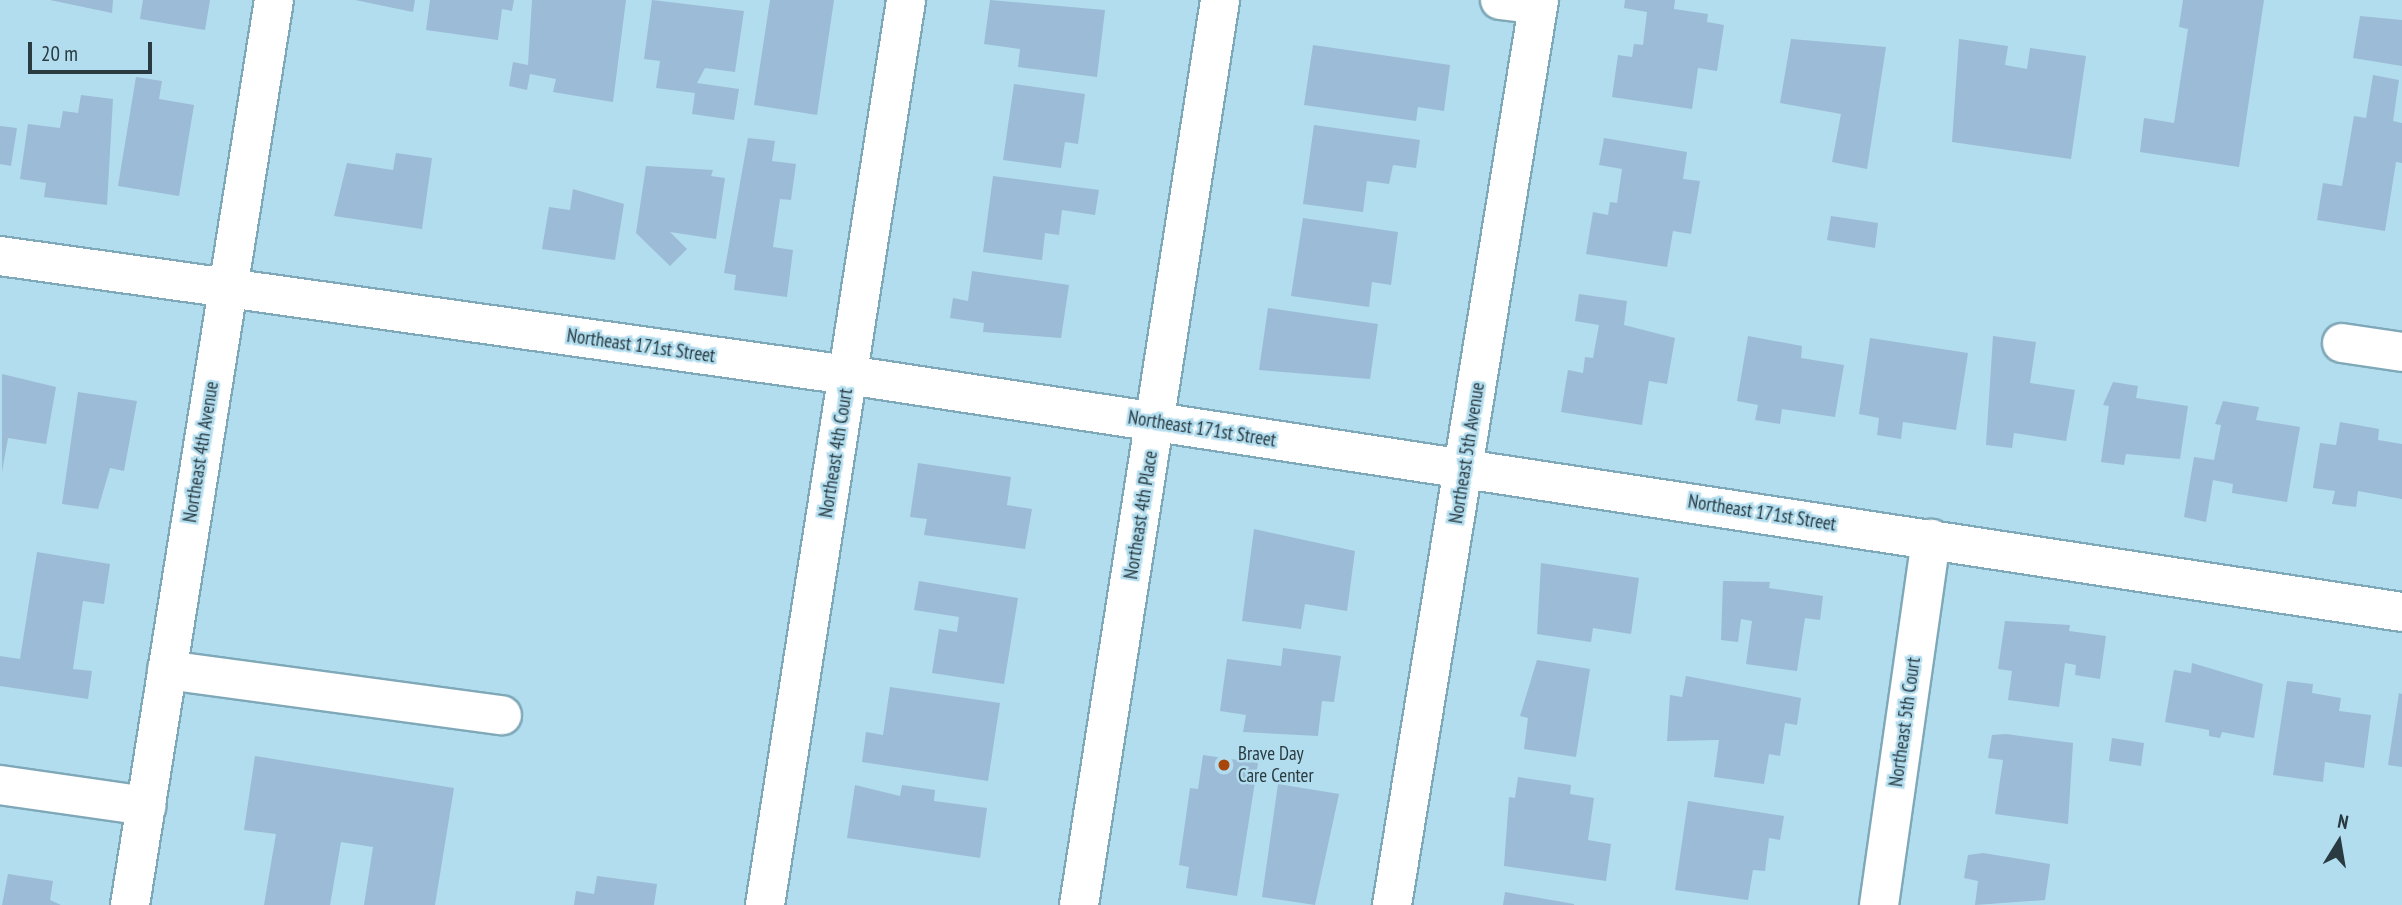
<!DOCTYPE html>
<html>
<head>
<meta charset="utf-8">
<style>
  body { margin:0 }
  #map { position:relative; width:2402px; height:905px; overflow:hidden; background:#b2ddee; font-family:"PT Sans Narrow",sans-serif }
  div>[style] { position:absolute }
  .building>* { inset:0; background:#9cbbd6 }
  .roads { filter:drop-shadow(2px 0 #7fa8b8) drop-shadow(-2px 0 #7fa8b8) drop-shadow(0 2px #7fa8b8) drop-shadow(0 -2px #7fa8b8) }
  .minor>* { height:38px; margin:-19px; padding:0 19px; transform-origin:19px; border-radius:19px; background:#fff }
  .dots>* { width:19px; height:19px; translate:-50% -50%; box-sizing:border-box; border:4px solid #b2ddee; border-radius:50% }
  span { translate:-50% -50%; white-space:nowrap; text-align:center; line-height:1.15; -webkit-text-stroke:5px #b2ddee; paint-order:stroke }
  .street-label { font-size:19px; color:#293a41 }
  .poi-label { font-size:19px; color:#293a41 }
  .left { translate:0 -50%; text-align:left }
  .north { position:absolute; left:2304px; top:807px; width:70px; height:70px; -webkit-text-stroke:5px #b2ddee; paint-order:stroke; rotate:11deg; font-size:19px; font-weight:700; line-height:28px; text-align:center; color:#293a41 }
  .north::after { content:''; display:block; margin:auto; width:24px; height:32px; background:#293a41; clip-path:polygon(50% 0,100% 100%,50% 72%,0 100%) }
  .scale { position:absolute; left:28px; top:42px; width:124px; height:32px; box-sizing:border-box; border:4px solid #293a41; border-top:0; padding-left:9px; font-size:21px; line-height:24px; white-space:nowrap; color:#293a41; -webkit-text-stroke:5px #b2ddee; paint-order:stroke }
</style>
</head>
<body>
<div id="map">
  <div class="building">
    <div style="clip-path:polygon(50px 0,113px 0,112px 13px)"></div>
    <div style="clip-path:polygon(143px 0,210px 0,205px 30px,140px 19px)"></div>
    <div style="clip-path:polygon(355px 0,415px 0,413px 12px)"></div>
    <div style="clip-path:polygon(430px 0,514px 0,512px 11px,502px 9px,498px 40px,426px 30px)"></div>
    <div style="clip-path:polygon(532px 0,626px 0,613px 102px,553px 92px,556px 79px,530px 74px,527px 90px,509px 86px,513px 62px,528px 65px)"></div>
    <div style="clip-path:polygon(652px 0,744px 11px,735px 72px,705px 68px,697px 83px,739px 89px,734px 120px,692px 114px,695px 93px,656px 88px,660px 61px,644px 59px)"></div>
    <div style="clip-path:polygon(770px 0,834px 0,817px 115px,754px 105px)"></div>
    <div style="clip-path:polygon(990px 0,1105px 10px,1097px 77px,1018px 67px,1020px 49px,984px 44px)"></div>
    <div style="clip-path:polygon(1625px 0,1675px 0,1674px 9px,1708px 14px,1707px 22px,1724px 25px,1717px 71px,1698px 68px,1692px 109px,1612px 97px,1618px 55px,1632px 57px,1634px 44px,1643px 45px,1647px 12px,1624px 8px)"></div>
    <div style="clip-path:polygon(2183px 0,2264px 0,2239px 167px,2140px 152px,2144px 118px,2174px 123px,2188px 29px,2179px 27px)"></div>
    <div style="clip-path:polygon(2360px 16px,2402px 20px,2402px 66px,2353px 58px)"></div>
    <div style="clip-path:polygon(1791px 39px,1886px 47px,1867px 169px,1832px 162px,1841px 114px,1780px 103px)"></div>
    <div style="clip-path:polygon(1959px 39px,2008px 46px,2005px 65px,2027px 69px,2030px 48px,2086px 56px,2071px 159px,1952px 142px)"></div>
    <div style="clip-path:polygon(1313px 45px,1450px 65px,1444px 111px,1418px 107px,1416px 121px,1304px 105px)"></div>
    <div style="clip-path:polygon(2373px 75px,2399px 80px,2393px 121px,2402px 123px,2402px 163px,2396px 162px,2385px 231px,2317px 220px,2323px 183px,2342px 186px,2354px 116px,2366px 118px)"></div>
    <div style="clip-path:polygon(136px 77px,162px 81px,159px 99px,194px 105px,179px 196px,118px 186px)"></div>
    <div style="clip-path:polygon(1014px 84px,1085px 94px,1078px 144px,1065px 142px,1061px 168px,1003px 160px)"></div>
    <div style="clip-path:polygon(81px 95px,113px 99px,107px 205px,44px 197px,46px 183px,20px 179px,28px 124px,60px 128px,63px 111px,78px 113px)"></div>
    <div style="clip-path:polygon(1314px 125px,1420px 140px,1416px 168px,1393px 165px,1389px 184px,1367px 181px,1363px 212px,1303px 204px)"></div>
    <div style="clip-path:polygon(0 126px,17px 128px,11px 166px,0 164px)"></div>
    <div style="clip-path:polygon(748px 138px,775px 141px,772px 161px,796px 164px,791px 200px,780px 199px,773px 247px,793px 250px,787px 297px,734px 290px,736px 275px,724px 273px)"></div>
    <div style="clip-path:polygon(1604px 138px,1687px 152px,1683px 179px,1700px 181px,1691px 234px,1673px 231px,1667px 267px,1586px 254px,1593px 212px,1608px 215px,1610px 202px,1617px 203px,1622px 169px,1599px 165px)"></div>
    <div style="clip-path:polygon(396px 153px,432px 158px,422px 229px,334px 216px,347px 163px,393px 170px)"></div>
    <div style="clip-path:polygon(646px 166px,713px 170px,711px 176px,725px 178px,716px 239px,670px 232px,687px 249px,670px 266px,636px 233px)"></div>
    <div style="clip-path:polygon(993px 176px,1099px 190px,1095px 215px,1062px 210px,1059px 235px,1045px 233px,1042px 260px,983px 252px)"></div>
    <div style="clip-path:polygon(573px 189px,624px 204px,615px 260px,542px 249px,549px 207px,570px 210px)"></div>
    <div style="clip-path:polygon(1831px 216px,1878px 223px,1875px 248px,1827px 240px)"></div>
    <div style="clip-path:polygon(1303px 218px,1398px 232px,1391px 285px,1372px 282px,1369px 307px,1291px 296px)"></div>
    <div style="clip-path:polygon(972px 271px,1069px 285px,1061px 338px,983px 332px,984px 323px,950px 318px,953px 298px,968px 301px)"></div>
    <div style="clip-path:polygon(1579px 294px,1627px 301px,1624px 325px,1675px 338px,1667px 384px,1649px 381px,1642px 425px,1561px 412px,1568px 370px,1583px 373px,1585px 357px,1593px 358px,1599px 325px,1575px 321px)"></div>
    <div style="clip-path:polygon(1268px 308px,1378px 324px,1370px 379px,1259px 370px)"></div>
    <div style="clip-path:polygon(1748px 336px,1802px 346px,1801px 358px,1844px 365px,1835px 417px,1782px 409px,1780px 424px,1755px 420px,1758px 405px,1737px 401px)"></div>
    <div style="clip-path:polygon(1993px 336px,2036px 342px,2030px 383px,2075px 390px,2066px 441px,2014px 433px,2012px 448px,1986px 445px)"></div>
    <div style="clip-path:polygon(1870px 338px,1968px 353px,1956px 430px,1903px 422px,1901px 439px,1877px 435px,1879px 418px,1859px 414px)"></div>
    <div style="clip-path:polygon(2px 374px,56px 387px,46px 444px,8px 438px,2px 472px)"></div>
    <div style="clip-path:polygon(2113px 382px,2138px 386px,2136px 398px,2188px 406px,2180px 459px,2126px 454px,2124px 465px,2101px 462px,2109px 406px,2103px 405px)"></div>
    <div style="clip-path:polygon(78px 392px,137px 401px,124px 471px,110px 468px,98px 509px,62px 504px)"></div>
    <div style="clip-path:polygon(2223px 401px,2259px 407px,2256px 420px,2300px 427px,2287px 502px,2232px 493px,2233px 484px,2213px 480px,2206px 522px,2184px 517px,2194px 457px,2214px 460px,2221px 425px,2215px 424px)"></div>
    <div style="clip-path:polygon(2340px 422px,2379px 429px,2378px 440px,2402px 444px,2402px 499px,2358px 491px,2356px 507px,2332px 504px,2335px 491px,2313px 488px,2320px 443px,2336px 445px)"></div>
    <div style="clip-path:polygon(918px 463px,1011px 477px,1007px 505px,1032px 509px,1025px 549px,924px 535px,927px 519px,910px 517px)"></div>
    <div style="clip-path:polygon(1254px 529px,1355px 551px,1347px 611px,1305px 604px,1301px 629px,1242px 621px)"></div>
    <div style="clip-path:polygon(37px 552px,110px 564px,104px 604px,83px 601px,73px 669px,92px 671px,88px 699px,0 686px,0 656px,20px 659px)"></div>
    <div style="clip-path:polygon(1541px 563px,1639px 578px,1631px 634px,1593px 628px,1591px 642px,1537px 634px)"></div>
    <div style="clip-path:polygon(919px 581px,1018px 598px,1004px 684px,932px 673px,939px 629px,957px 632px,959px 617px,914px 610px)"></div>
    <div style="clip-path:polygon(1723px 581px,1770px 582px,1769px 588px,1823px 596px,1820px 620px,1805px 618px,1797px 671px,1746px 664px,1752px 621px,1741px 619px,1738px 642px,1721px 640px)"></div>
    <div style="clip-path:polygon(2005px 621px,2070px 625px,2069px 631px,2106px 636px,2100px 679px,2075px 675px,2076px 665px,2065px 663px,2059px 707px,2008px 700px,2012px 671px,1998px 669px)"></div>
    <div style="clip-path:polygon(1283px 648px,1341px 656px,1334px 702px,1322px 701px,1318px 736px,1243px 732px,1246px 715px,1220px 711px,1227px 659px,1281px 666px)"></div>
    <div style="clip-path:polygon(1537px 660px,1590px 669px,1576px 757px,1524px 749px,1528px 718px,1520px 716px)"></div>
    <div style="clip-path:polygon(2192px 663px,2263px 684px,2254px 738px,2222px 732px,2220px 738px,2209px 736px,2209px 730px,2165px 722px,2174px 670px,2191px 673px)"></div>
    <div style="clip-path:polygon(1686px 676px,1801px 698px,1797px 725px,1785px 723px,1780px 756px,1769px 754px,1764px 784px,1714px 777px,1719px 740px,1667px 741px,1670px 695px,1682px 697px)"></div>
    <div style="clip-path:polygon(2287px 681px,2313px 684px,2312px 693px,2341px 698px,2339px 711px,2371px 715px,2364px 768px,2325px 762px,2323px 782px,2273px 775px)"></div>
    <div style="clip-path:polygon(890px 687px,1000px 703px,988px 781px,862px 762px,866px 732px,883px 735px)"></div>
    <div style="clip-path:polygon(2399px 693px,2402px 694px,2402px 767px,2388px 765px)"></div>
    <div style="clip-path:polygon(2006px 734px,2073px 743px,2068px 824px,1995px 814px,2003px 760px,1988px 758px,1992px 735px)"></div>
    <div style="clip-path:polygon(2112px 738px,2144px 743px,2141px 766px,2109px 761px)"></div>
    <div style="clip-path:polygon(1203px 755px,1258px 763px,1237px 896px,1186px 888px,1189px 867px,1179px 865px,1190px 788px,1198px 789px)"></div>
    <div style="clip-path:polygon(255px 756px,454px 788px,435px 905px,364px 905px,373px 847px,341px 842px,330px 905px,264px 905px,276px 834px,244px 830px)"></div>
    <div style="clip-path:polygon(1518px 777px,1571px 785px,1570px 794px,1594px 798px,1588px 840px,1611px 844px,1606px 881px,1504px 866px,1509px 797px,1515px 798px)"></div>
    <div style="clip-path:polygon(1278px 784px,1339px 794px,1315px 905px,1262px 897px)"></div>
    <div style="clip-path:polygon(855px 785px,900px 796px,902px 785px,935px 790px,934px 801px,987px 808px,980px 858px,847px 838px)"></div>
    <div style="clip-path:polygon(1688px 801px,1784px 816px,1780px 840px,1769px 838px,1765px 871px,1753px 870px,1748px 900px,1675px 890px)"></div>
    <div style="clip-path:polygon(1983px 853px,2050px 864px,2045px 900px,1975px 905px,1978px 881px,1964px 878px,1968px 855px)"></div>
    <div style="clip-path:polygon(8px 874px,53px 881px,50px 900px,61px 905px,2px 905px)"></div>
    <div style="clip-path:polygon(597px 876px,657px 884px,654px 905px,574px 905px,576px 891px,594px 894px)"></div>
    <div style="clip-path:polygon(1505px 892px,1574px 904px,1574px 905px,1503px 905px)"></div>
  </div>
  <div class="roads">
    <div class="minor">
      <div style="left:1500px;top:0;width:38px;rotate:7deg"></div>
      <div style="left:0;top:256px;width:856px;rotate:7.99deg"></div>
      <div style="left:848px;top:375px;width:1572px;rotate:8.67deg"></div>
      <div style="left:2342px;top:343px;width:61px;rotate:8.5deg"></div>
      <div style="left:167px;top:670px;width:338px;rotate:7.7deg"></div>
      <div style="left:0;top:785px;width:148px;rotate:8.2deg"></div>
      <div style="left:130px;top:905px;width:916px;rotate:-80.96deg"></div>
      <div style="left:765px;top:905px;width:916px;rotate:-81.14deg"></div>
      <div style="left:1079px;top:905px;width:916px;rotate:-81.14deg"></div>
      <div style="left:1392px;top:905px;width:917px;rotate:-80.77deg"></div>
      <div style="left:1879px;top:905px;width:370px;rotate:-81.9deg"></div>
    </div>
  </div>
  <div class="dots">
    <div style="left:1224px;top:765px;background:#a8450b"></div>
  </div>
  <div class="street-label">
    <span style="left:641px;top:346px;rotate:8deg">Northeast 171st Street</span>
    <span style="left:1202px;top:429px;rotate:9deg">Northeast 171st Street</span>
    <span style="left:201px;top:452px;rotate:-81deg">Northeast 4th Avenue</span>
    <span style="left:836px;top:453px;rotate:-81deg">Northeast 4th Court</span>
    <span style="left:1467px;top:453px;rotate:-81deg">Northeast 5th Avenue</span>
    <span style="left:1762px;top:513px;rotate:9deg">Northeast 171st Street</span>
    <span style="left:1141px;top:515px;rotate:-81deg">Northeast 4th Place</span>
    <span style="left:1905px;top:722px;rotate:-82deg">Northeast 5th Court</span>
  </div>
  <div class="poi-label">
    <span class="left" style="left:1238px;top:765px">Brave Day<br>Care Center</span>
  </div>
  <div class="north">N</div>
  <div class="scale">20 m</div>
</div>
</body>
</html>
